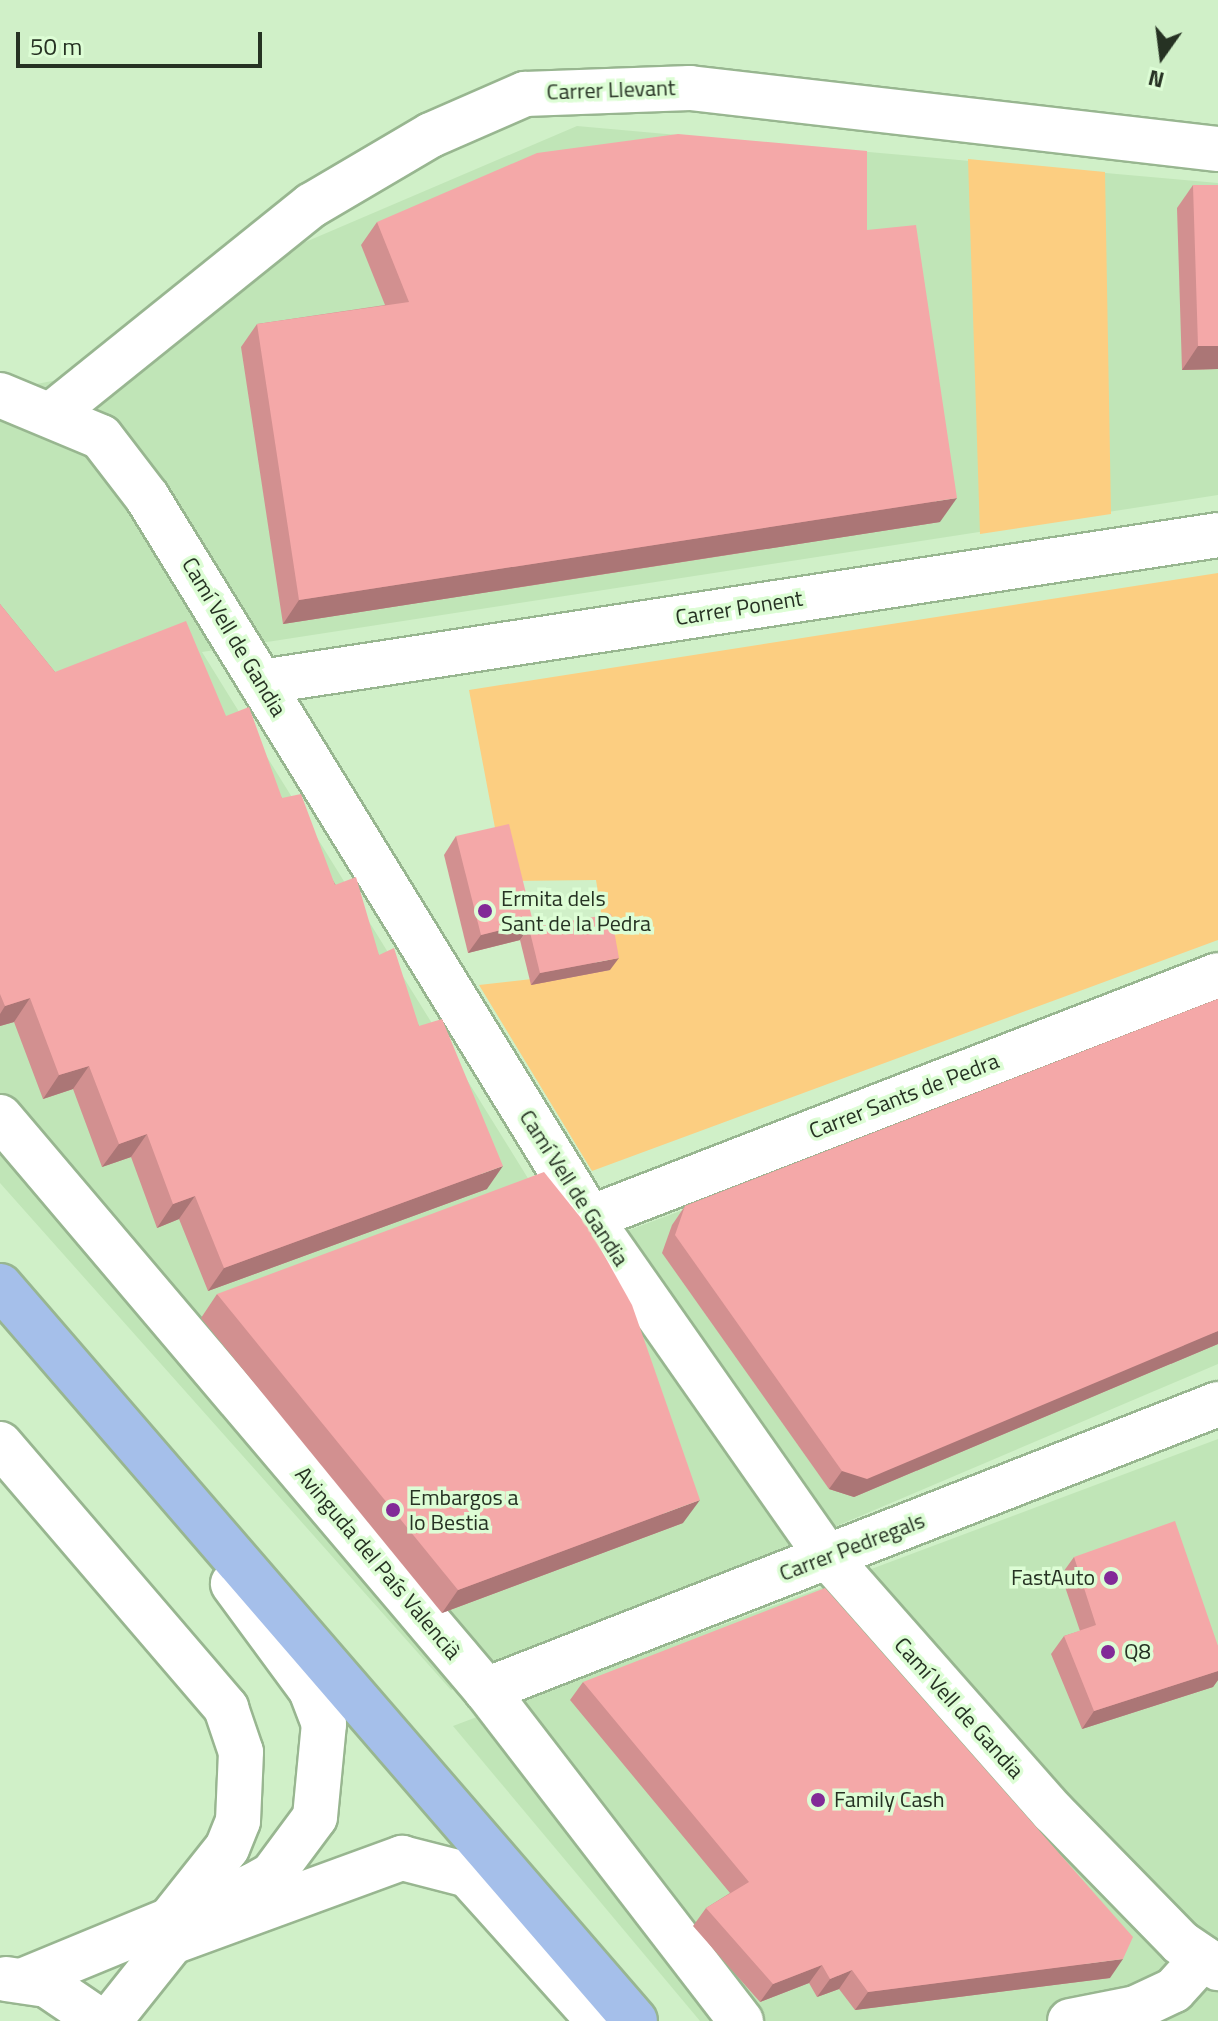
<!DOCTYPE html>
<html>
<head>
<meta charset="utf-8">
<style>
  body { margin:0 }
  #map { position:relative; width:1218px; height:2021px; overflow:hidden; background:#d0f0c8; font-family:"Titillium Web",sans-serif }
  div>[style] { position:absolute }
  .built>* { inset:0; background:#c0e5b7 }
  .green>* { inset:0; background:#fcce81 }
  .roads { filter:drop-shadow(2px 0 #98b690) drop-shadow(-2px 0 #98b690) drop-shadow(0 2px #98b690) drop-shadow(0 -2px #98b690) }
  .minor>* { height:44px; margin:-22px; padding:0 22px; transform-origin:22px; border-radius:22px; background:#fff }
  .major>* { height:44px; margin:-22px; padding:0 22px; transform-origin:22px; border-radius:22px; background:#a5bfea }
  .wall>* { inset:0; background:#d29090 }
  .shaded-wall>* { inset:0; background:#ab7676 }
  .building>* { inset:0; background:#f4a8a8 }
  .dots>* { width:22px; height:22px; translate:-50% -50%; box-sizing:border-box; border:4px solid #ddfdd5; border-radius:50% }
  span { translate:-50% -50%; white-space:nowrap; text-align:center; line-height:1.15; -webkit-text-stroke:7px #ddfdd5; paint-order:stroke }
  .street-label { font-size:22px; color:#263223 }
  .poi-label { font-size:22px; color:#263223 }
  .left { translate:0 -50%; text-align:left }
  .right { translate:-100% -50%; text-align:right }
  .north { position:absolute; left:1122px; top:16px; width:80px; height:80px; -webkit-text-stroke:6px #ddfdd5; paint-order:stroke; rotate:194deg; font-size:22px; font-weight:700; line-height:32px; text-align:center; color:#263223 }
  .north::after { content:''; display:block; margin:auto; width:28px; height:36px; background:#263223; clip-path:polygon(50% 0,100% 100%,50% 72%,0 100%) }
  .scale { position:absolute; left:16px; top:32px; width:246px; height:36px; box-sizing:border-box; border:4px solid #263223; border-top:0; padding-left:10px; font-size:24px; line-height:28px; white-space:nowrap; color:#263223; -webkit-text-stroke:6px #ddfdd5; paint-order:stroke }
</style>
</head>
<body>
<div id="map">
  <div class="built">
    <div style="clip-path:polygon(577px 126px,1218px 183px,1218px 495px,202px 652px,573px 1251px,1218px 1010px,1218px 1364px,451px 1690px,0 1183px,0 391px,125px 367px,296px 246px)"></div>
    <div style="clip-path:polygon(1218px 1439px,1218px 2021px,700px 2021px,453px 1726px)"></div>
  </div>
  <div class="green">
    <div style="clip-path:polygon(968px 159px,1105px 172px,1111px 514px,980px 534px)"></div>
    <div style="clip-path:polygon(1218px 573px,1218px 940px,592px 1171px,479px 985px,610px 970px,596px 880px,505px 881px,469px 690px)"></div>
  </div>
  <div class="roads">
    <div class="minor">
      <div style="left:0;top:395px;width:109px;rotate:22.6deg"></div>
      <div style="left:101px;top:437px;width:76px;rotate:52.5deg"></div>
      <div style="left:147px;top:497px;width:846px;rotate:58.43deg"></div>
      <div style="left:590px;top:1218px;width:413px;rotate:55deg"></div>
      <div style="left:827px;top:1556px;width:341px;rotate:48.6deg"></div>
      <div style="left:1053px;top:1812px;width:183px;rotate:45.7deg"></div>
      <div style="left:1181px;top:1943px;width:45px;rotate:34deg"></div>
      <div style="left:53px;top:413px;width:332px;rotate:-38.8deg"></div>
      <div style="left:312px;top:205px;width:138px;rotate:-30.5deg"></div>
      <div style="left:431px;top:135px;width:103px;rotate:-23.6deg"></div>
      <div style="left:525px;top:94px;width:165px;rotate:-2.1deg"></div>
      <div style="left:690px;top:88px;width:532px;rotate:6.59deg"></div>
      <div style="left:261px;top:682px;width:968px;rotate:-8.73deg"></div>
      <div style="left:0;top:1117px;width:751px;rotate:49.7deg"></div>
      <div style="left:486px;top:1690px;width:418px;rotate:52.4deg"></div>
      <div style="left:590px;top:1218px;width:673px;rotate:-21.15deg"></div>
      <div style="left:0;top:1444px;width:348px;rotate:49.4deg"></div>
      <div style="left:226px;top:1708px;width:46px;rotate:71.2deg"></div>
      <div style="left:241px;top:1752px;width:69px;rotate:92.5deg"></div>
      <div style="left:238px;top:1821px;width:29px;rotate:112deg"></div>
      <div style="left:227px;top:1848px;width:87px;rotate:128.5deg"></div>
      <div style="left:486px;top:1690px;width:786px;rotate:-21.34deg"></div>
      <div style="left:6px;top:1979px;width:41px;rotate:8.3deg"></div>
      <div style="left:47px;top:1985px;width:64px;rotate:34.2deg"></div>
      <div style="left:24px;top:1980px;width:249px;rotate:-22.4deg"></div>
      <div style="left:254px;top:1885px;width:21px;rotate:-29deg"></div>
      <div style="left:272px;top:1875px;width:72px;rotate:-53.4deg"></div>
      <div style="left:315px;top:1817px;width:93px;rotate:-84.5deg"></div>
      <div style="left:324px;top:1724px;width:36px;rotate:-111deg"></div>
      <div style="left:311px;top:1690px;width:132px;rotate:-126.3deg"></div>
      <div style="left:109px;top:2021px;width:101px;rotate:-51.4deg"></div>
      <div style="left:172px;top:1942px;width:245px;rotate:-20.1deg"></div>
      <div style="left:402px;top:1858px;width:68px;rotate:14.4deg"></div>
      <div style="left:468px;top:1875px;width:196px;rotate:48.1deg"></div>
      <div style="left:1070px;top:2021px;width:67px;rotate:-11.1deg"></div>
      <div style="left:1136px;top:2008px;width:42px;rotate:-25.3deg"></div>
      <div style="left:1174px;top:1990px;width:43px;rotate:-47.8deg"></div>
    </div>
    <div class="major">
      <div style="left:0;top:1286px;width:971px;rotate:49.17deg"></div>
    </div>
  </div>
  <div class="wall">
    <div style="clip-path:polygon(1193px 185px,1218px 185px,1218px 369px,1182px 370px,1177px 208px)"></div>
    <div style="clip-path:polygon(377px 222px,867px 230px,940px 522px,283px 624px,241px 347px,257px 324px,385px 305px,361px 245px)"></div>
    <div style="clip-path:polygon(0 604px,55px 672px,226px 716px,282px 798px,379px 955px,419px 1026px,487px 1189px,208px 1291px,179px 1219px,157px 1228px,131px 1157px,102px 1167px,73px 1089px,43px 1099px,14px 1022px,0 1026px)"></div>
    <div style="clip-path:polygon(456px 836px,533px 922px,520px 940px,468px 953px,444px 855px)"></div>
    <div style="clip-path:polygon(529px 928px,610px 970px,531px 985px,520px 940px)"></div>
    <div style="clip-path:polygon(1218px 999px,1218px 1344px,854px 1497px,829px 1489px,662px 1253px,672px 1225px,685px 1206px)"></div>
    <div style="clip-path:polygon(217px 1294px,683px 1523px,442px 1613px,201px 1318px)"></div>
    <div style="clip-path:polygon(1074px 1557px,1218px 1646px,1218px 1680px,1213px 1687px,1082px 1729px,1051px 1654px,1064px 1636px,1080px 1631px,1061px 1575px)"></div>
    <div style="clip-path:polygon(583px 1682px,1110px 1978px,855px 2010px,839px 1989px,817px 1997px,809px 1983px,760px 2002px,693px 1926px,706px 1908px,730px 1893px,570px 1700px)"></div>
  </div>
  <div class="shaded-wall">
    <div style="clip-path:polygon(1198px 346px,1218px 346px,1218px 369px,1182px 370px)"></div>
    <div style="clip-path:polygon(957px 498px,940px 522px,283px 624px,299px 600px)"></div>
    <div style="clip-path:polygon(533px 922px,520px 940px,468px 953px,481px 935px)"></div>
    <div style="clip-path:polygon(619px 958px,610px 970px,531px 985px,540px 973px)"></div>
    <div style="clip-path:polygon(30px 998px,14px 1022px,0 1026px,0 1014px,5px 1006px)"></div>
    <div style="clip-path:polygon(89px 1066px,73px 1089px,43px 1099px,59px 1075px)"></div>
    <div style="clip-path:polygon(147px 1134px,131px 1157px,102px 1167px,119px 1144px)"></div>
    <div style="clip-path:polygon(503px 1166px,487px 1189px,208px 1291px,224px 1268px)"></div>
    <div style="clip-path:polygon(195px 1196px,179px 1219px,157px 1228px,173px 1204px)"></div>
    <div style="clip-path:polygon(1218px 1331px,1218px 1344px,854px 1497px,829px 1489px,842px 1471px)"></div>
    <div style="clip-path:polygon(700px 1500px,683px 1523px,442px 1613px,458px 1590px)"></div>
    <div style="clip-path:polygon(1218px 1671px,1218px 1680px,1213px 1687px,1082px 1729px,1094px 1711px)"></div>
    <div style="clip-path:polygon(1123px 1959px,1110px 1978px,855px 2010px,868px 1992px)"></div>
    <div style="clip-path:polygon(822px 1965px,809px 1983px,760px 2002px,773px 1984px)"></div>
    <div style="clip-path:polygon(852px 1970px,839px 1989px,817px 1997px,830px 1979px)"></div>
  </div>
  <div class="building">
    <div style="clip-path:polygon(678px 134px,867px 151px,867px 230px,916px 225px,957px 498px,299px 600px,257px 324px,409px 302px,377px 222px,537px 153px)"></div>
    <div style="clip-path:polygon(1193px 185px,1218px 185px,1218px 346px,1198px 346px)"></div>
    <div style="clip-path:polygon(0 604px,55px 672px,186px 621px,226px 716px,249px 707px,282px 798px,301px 794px,335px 885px,356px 877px,379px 955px,394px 948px,419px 1026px,442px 1019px,503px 1166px,224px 1268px,195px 1196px,173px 1204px,147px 1134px,119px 1144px,89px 1066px,59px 1075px,30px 998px,5px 1006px,0 994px)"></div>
    <div style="clip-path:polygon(509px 824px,533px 922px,481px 935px,456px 836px)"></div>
    <div style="clip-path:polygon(611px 914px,619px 958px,540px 973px,529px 928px)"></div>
    <div style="clip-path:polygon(1218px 999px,1218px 1331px,867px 1479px,842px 1471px,675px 1235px,685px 1206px)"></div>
    <div style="clip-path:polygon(544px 1172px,589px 1228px,632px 1305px,700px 1500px,458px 1590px,217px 1294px)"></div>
    <div style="clip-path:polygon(1175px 1521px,1218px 1646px,1218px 1671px,1094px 1711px,1064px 1636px,1096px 1625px,1074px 1557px)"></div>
    <div style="clip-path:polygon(825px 1588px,1133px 1937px,1123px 1959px,868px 1992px,852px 1970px,830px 1979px,822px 1965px,773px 1984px,706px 1908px,749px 1882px,583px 1682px)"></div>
  </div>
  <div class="dots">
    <div style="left:485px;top:911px;background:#822a97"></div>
    <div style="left:393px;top:1510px;background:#822a97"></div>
    <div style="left:1111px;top:1578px;background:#822a97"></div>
    <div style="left:1108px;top:1652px;background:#822a97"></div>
    <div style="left:818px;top:1800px;background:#822a97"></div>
  </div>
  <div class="street-label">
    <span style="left:611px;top:90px;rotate:-2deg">Carrer Llevant</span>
    <span style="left:739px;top:608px;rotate:-9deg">Carrer Ponent</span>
    <span style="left:234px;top:637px;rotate:59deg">Camí Vell de Gandia</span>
    <span style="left:904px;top:1096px;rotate:-21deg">Carrer Sants de Pedra</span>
    <span style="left:574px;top:1188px;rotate:57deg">Camí Vell de Gandia</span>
    <span style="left:852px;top:1547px;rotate:-21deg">Carrer Pedregals</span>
    <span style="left:378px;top:1563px;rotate:50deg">Avinguda del País Valencià</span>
    <span style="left:959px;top:1708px;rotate:48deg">Camí Vell de Gandia</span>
  </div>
  <div class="poi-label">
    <span class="left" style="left:501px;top:911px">Ermita dels<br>Sant de la Pedra</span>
    <span class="left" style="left:409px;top:1510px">Embargos a<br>lo Bestia</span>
    <span class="right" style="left:1095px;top:1578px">FastAuto</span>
    <span class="left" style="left:1124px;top:1652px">Q8</span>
    <span class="left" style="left:834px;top:1800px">Family Cash</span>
  </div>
  <div class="north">N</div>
  <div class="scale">50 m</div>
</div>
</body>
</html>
